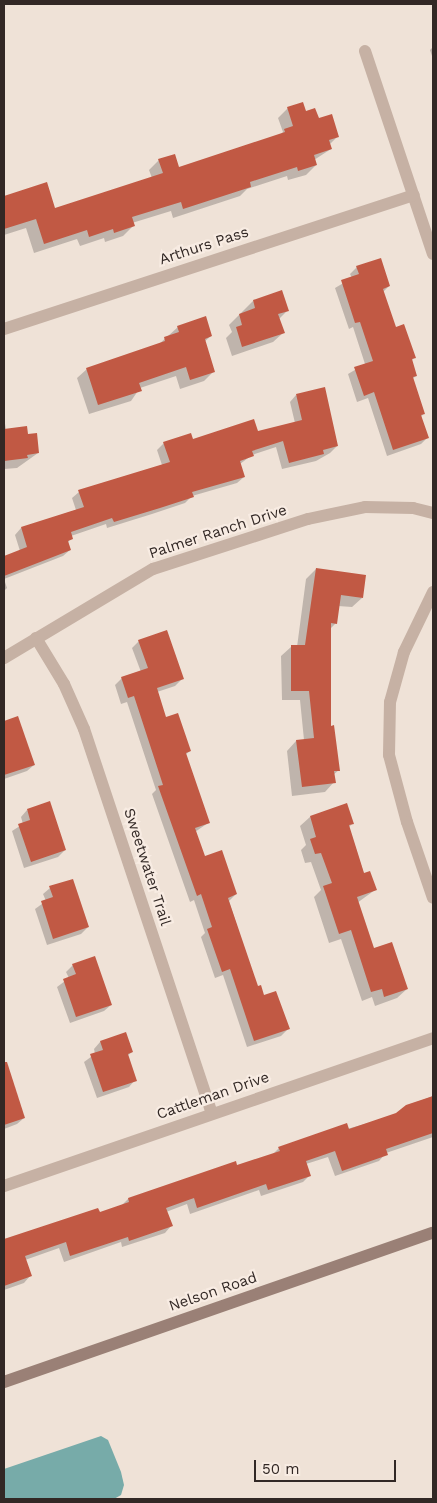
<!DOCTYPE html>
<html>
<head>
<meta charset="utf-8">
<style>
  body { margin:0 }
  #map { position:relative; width:437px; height:1503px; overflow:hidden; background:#efe2d7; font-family:"Work Sans",sans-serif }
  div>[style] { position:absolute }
  .water>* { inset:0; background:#77aba9 }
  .shadow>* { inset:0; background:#0003 }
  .building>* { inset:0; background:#c15944 }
  .street>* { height:12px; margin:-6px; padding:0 6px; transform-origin:6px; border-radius:6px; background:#c6b1a4 }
  .secondary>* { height:12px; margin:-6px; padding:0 6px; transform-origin:6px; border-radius:6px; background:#9a8076 }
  span { translate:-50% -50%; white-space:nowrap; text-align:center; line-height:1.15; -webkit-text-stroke:4.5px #f8ece3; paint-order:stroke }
  .street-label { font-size:15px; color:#322825 }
  .frame { position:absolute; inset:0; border:5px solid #322825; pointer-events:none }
  .scale { position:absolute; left:254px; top:1460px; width:142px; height:22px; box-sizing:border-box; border:2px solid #322825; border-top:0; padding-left:6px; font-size:15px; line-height:18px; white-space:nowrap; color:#322825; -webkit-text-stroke:4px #f8ece3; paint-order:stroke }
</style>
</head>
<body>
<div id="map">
  <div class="water">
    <div style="clip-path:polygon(101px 1436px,108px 1440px,121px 1472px,124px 1485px,121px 1495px,114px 1499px,4px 1499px,4px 1469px)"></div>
  </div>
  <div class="shadow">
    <div style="clip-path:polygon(433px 47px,433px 59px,430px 50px)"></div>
    <div style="clip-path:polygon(288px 108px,318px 120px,338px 136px,329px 145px,331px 149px,314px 160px,316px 165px,306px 175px,288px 180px,287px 176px,247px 189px,240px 196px,173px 218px,171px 211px,132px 223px,133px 226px,123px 236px,105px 242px,104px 238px,80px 246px,77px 239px,34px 253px,26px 228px,4px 235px,4px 197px,46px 184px,54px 210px,152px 178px,149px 170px,159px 160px,179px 169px,280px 135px,283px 132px,278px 118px)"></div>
    <div style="clip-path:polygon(357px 267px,389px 286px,383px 292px,395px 328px,414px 358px,411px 361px,416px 376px,412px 379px,424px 413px,421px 417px,428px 437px,421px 444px,387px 456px,368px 398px,357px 402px,348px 374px,365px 364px,353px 327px,349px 329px,335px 288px,352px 278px,350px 274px)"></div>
    <div style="clip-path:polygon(253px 301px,287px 311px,279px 319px,283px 333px,273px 342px,232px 356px,226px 338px,232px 332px,229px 325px)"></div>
    <div style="clip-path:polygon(178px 327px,211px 336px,204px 342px,214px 371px,204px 381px,180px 389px,176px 376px,140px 388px,131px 401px,89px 414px,77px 378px,87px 369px,158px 345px)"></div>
    <div style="clip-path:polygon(296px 395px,337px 446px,330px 453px,316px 461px,282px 469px,276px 447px,252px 455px,240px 464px,244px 477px,237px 483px,192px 496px,185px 503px,152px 514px,107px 528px,106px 524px,71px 536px,68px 543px,70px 550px,63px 556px,4px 579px,4px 558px,20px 551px,15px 535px,21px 528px,76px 510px,72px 498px,79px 492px,162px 465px,157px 450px,164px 443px,257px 433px,295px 423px,290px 402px)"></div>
    <div style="clip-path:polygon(4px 417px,6px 430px,27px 436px,38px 453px,17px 468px,4px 469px)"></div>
    <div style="clip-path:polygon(316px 569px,362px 598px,352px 607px,338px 606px,336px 623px,330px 629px,330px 727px,339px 770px,333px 775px,334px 782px,325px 792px,292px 796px,287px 751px,296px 741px,304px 740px,300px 700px,282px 700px,281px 656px,291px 647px,297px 647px,306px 579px)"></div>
    <div style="clip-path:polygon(4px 579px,7px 588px,4px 591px)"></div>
    <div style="clip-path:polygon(139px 641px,182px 679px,175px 686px,157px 692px,165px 718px,190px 751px,185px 755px,208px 823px,195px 832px,204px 858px,236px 894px,229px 901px,257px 988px,288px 1029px,281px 1036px,247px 1047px,223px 975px,215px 978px,201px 937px,205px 933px,194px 900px,190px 902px,152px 794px,156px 790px,127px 702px,121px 704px,115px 685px,122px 678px,141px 672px,132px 648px)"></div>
    <div style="clip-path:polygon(18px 718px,34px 765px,27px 771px,4px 779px,4px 723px)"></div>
    <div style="clip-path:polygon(346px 805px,353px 823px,349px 827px,364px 874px,375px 890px,357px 903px,373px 950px,407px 989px,397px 998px,375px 1006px,372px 997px,362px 1001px,341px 939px,329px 943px,314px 897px,321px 890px,311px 862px,305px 863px,301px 850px,306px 845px,300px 826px,310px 817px)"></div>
    <div style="clip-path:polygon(27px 810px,65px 850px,58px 857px,24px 868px,12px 831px,23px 824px,21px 817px)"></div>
    <div style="clip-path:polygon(50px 888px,88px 927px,81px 934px,47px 945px,35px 909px,46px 901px,43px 894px)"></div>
    <div style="clip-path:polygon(73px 965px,111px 1005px,104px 1011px,70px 1023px,57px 987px,69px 978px,66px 972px)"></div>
    <div style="clip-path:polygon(125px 1034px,132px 1052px,127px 1056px,135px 1080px,129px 1087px,97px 1098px,84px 1062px,95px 1054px,94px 1049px,100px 1042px)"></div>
    <div style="clip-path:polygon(10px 1075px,24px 1118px,17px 1124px,4px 1129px,4px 1077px)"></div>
    <div style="clip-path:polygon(433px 1096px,433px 1137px,386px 1153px,379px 1161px,335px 1176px,328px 1157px,306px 1164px,310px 1175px,303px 1182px,261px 1196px,259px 1190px,190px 1214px,187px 1204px,166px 1212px,171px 1226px,165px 1233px,122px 1247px,121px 1242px,64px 1262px,59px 1248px,25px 1260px,30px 1276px,24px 1283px,4px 1290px,4px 1240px,97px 1209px,99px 1214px,122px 1205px,128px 1199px,272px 1155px,279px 1148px,397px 1115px,407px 1106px)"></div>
  </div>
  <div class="building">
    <div style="clip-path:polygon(303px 102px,306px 111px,315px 108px,319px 118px,332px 114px,339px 137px,329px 140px,332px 149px,314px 155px,317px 165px,298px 171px,297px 167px,250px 182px,251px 187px,183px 209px,181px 202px,132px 217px,135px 226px,114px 233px,113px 229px,89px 237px,87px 230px,44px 244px,36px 219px,4px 229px,4px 196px,47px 182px,55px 208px,163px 173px,158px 159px,175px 154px,179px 167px,285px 132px,284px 129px,293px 126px,287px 107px)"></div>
    <div style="clip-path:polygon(381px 258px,390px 286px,383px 289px,396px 327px,404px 324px,416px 358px,412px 359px,417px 376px,413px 377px,425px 414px,421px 415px,429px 438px,393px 450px,374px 392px,364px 396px,354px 367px,373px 361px,360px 322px,355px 323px,341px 280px,359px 274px,356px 266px)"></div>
    <div style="clip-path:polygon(282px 290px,289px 311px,278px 314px,285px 333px,242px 347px,236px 327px,242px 325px,239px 314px,255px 308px,253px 300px)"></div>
    <div style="clip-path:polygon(206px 316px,212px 336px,205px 339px,215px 372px,190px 380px,186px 367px,139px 383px,142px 391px,98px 405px,86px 368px,165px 341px,164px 337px,179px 332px,177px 326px)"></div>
    <div style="clip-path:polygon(325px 387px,338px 446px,323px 450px,324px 454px,289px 463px,283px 441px,252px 451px,254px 456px,240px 461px,245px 477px,192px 492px,194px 497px,160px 508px,114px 522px,112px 518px,71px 532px,73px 539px,68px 541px,71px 550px,4px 576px,4px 556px,27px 547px,21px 527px,84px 507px,78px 490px,170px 462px,163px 442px,191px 433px,193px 439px,254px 419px,258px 431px,302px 420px,296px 394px)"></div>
    <div style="clip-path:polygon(27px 426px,28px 434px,37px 433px,39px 453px,27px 455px,28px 458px,4px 461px,4px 429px)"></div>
    <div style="clip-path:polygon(316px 568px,366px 575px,363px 598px,341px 595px,337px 624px,331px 623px,331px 726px,334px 725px,340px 771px,334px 771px,336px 783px,302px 787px,296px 740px,314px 738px,309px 691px,291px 691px,291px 645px,305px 645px)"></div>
    <div style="clip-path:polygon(167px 630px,184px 679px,157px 688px,166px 717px,178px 713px,191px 751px,186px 753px,210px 823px,195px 828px,205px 856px,222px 850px,237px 894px,228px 898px,258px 986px,261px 985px,264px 995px,276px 991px,290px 1029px,254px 1041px,230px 969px,222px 972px,207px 929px,212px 927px,201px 894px,197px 896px,158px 786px,163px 785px,134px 696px,128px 698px,121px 677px,148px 668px,138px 640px)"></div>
    <div style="clip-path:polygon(18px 716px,35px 765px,4px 775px,4px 721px)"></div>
    <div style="clip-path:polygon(50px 801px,66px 850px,31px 862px,18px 824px,30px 820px,27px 809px)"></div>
    <div style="clip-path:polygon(347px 803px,354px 824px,349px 825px,364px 873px,370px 871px,377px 890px,357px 897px,374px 948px,392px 942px,408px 989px,384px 997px,382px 989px,371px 992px,351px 930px,339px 934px,323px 886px,332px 883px,321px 853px,315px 854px,310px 839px,316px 837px,310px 816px)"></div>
    <div style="clip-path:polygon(73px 879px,89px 927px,53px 939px,41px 901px,53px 897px,49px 886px)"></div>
    <div style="clip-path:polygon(95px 956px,112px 1005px,76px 1017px,63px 979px,76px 974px,72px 964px)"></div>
    <div style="clip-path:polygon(126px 1032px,133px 1052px,128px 1054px,137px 1081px,103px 1092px,90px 1054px,103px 1050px,100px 1041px)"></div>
    <div style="clip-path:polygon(4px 1062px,7px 1062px,25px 1118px,4px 1125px)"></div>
    <div style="clip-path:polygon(433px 1096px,433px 1133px,386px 1149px,388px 1155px,342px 1171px,335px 1151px,306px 1161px,311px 1176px,268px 1190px,266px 1184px,197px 1208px,194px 1198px,166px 1208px,173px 1226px,129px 1241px,128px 1237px,70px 1256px,66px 1242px,25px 1256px,32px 1276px,4px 1286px,4px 1239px,98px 1208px,100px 1212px,129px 1202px,128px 1198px,236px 1161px,237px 1165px,280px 1151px,278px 1147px,347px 1123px,349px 1129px,396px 1113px,406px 1105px)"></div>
  </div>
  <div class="street">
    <div style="left:365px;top:51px;width:214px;rotate:71.5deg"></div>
    <div style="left:4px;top:329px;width:431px;rotate:-18.1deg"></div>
    <div style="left:433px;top:592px;width:67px;rotate:115.8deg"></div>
    <div style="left:404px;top:652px;width:52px;rotate:105.6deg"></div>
    <div style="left:390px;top:702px;width:53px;rotate:91.1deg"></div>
    <div style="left:389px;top:755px;width:69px;rotate:75deg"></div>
    <div style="left:407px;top:822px;width:80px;rotate:71.1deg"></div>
    <div style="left:36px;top:638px;width:54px;rotate:58.7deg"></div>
    <div style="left:64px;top:684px;width:49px;rotate:66deg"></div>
    <div style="left:84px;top:729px;width:405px;rotate:71.6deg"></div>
    <div style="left:4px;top:658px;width:174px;rotate:-30.9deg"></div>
    <div style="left:153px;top:569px;width:163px;rotate:-17.9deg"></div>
    <div style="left:308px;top:519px;width:58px;rotate:-11.9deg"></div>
    <div style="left:365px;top:507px;width:48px;rotate:1.2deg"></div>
    <div style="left:413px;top:508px;width:21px;rotate:14deg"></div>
    <div style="left:4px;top:1186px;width:454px;rotate:-19deg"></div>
  </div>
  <div class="secondary">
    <div style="left:4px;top:1382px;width:454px;rotate:-19.2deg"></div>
  </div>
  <div class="street-label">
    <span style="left:204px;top:246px;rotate:-18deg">Arthurs Pass</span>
    <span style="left:218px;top:532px;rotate:-18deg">Palmer Ranch Drive</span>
    <span style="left:147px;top:867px;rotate:72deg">Sweetwater Trail</span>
    <span style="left:213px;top:1096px;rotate:-19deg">Cattleman Drive</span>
    <span style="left:213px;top:1292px;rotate:-19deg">Nelson Road</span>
  </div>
  <div class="frame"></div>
  <div class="scale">50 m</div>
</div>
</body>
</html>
